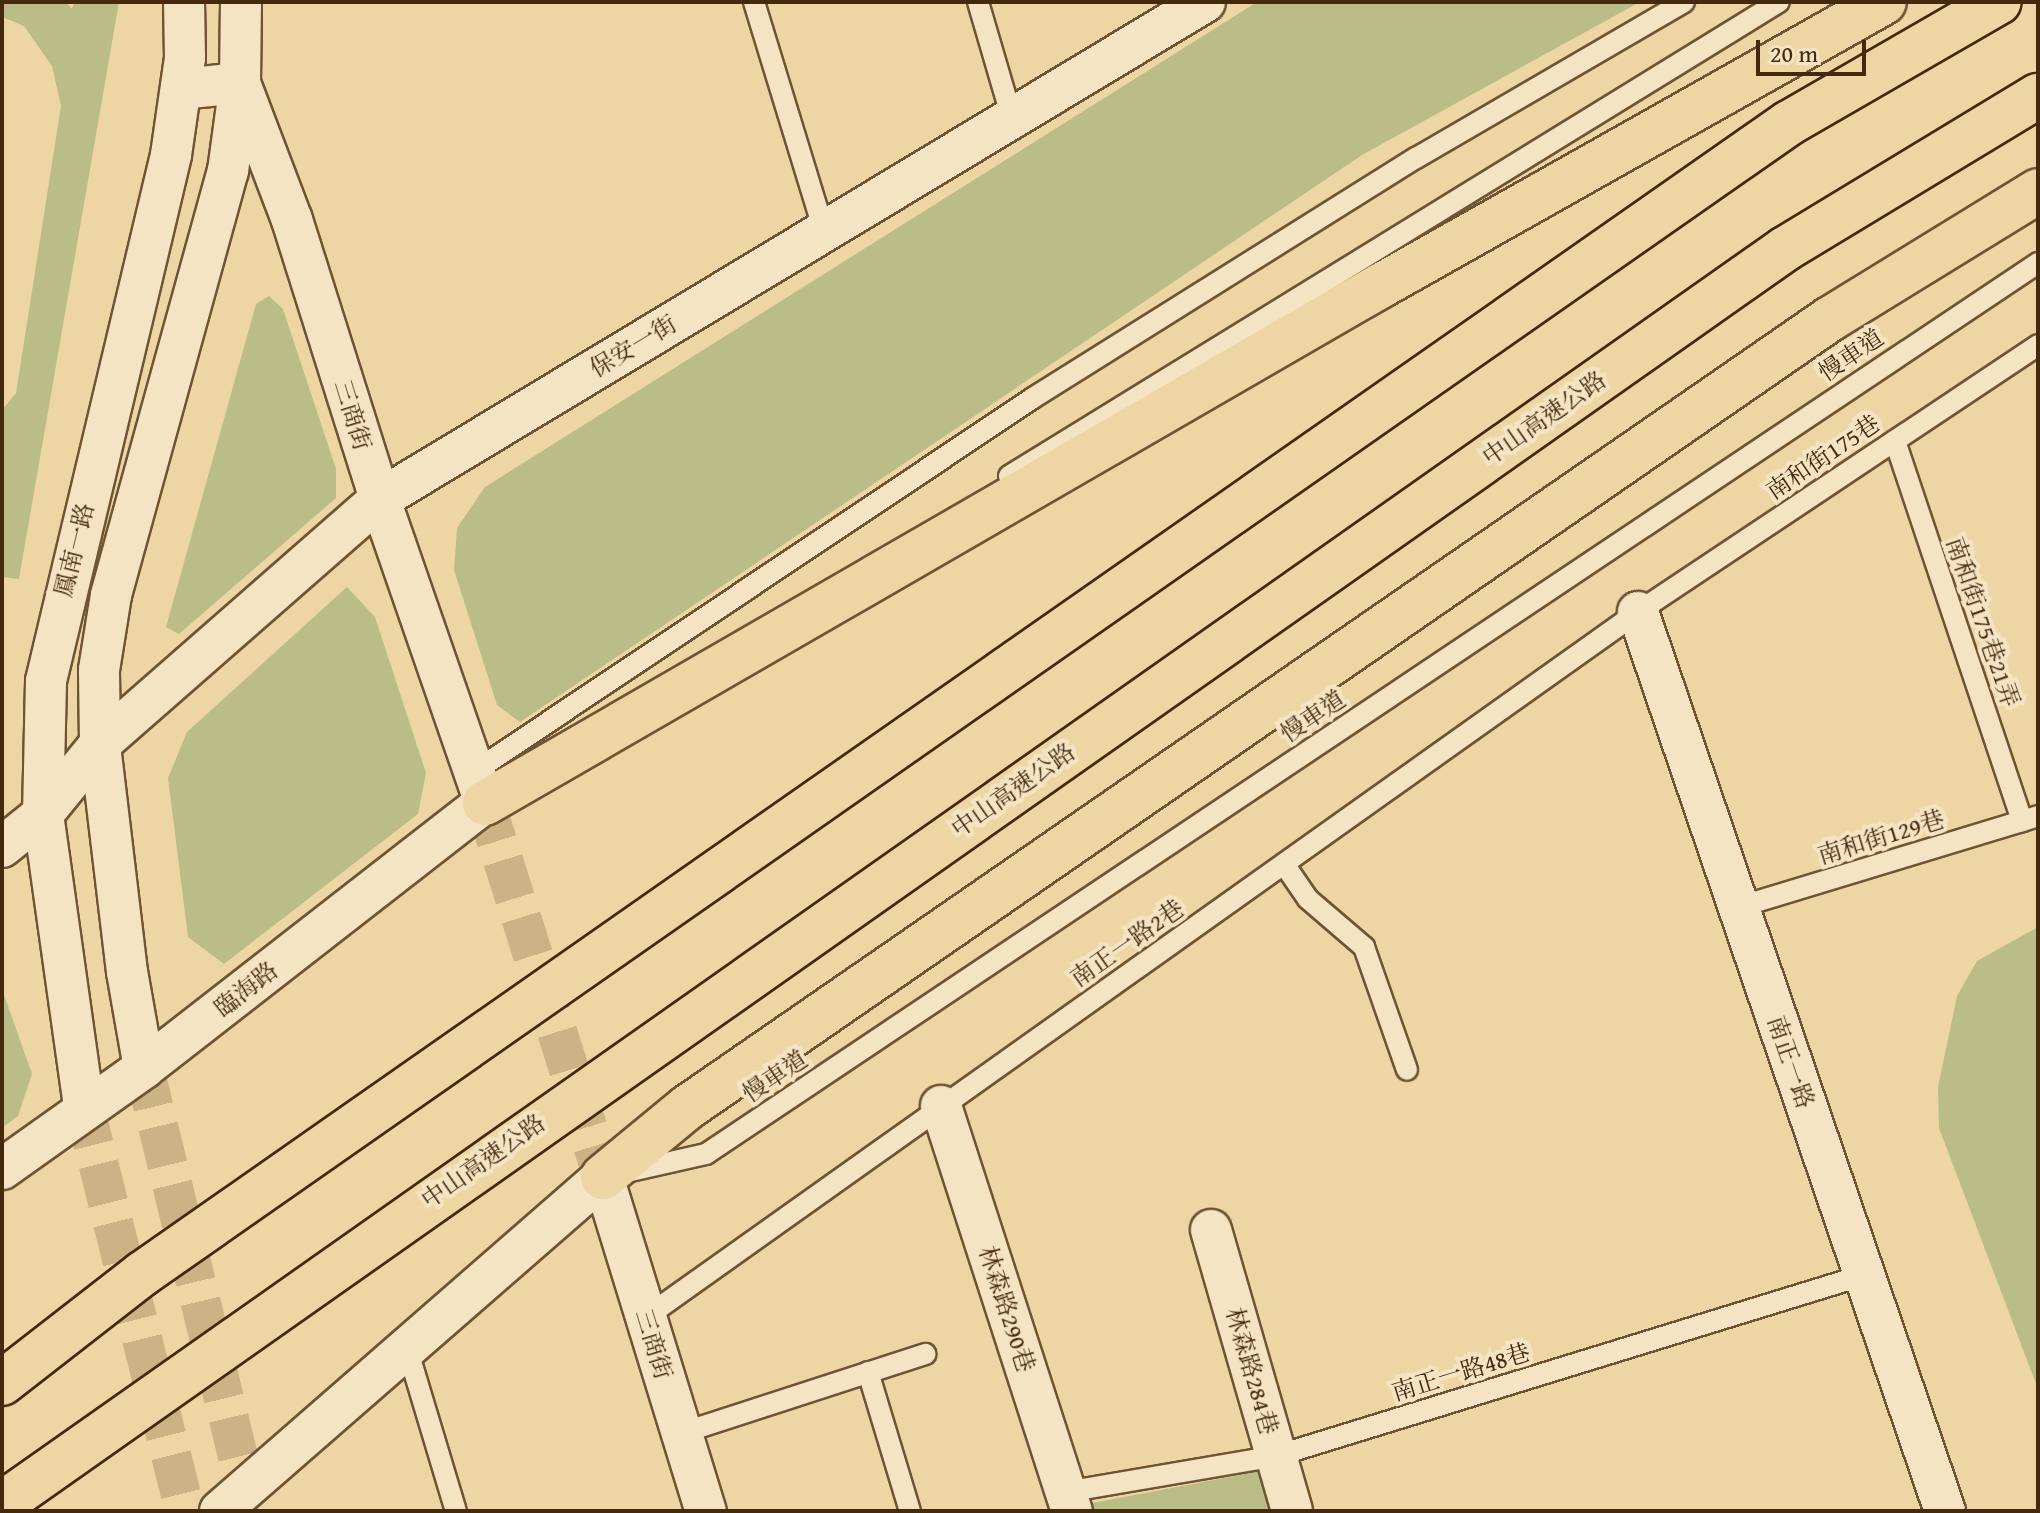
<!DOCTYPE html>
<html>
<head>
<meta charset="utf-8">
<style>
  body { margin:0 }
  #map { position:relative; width:2040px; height:1513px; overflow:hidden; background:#eed6a4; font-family:"Gentium Book Plus","Noto Serif TC",serif }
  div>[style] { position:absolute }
  .green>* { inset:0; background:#babd85 }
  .minor-tunnel>* { height:40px; margin-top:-20px; transform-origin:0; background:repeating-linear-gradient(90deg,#ccb386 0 40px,transparent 0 60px) }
  .roads { filter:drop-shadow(2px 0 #6e5434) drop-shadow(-2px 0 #6e5434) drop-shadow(0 2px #6e5434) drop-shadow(0 -2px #6e5434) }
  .service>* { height:20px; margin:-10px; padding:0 10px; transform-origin:10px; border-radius:10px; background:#f4e4c4 }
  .minor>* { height:40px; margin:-20px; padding:0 20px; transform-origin:20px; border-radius:20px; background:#f4e4c4 }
  .motorway>* { height:44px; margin:-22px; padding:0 22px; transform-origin:22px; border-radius:22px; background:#eed6a4 }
  .bridges { filter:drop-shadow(2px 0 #44290e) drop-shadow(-2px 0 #44290e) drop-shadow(0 2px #44290e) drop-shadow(0 -2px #44290e) }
  .motorway-bridge>* { height:44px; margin:-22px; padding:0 22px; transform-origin:22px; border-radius:22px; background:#eed6a4 }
  span { translate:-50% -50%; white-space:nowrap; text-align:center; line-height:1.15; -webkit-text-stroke:8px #f4e4c4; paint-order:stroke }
  .street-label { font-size:24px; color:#44290e }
  .frame { position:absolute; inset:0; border:4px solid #44290e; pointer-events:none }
  .scale { position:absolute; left:1756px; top:40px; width:110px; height:36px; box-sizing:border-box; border:4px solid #44290e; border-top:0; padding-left:10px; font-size:24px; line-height:28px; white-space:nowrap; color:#44290e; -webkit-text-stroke:6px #f4e4c4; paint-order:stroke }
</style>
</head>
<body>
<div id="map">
  <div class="green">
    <div style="clip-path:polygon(2px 2px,66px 2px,72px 9px,74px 2px,119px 2px,19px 579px,2px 577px,2px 410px,16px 393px,61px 106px,52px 66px,24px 26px,2px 17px)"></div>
    <div style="clip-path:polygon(1257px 2px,1640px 2px,1362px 155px,520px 722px,497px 705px,454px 570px,457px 528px,485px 487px)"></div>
    <div style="clip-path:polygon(269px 296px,283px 309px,336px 469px,336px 498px,179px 634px,166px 627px,256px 304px)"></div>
    <div style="clip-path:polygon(347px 587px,375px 617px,426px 773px,418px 814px,224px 964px,188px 937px,168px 778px,187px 732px)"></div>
    <div style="clip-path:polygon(2038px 927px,2038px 1389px,1939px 1128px,1938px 1087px,1957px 996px,1977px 961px)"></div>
    <div style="clip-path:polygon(2px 989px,32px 1074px,18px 1116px,2px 1128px)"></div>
    <div style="clip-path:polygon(1261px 1471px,1273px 1511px,1090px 1511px,1087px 1504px)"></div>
  </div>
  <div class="minor-tunnel">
    <div style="left:485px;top:803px;width:392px;rotate:72.5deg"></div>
    <div style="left:144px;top:1068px;width:434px;rotate:76.4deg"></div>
    <div style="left:84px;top:1106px;width:417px;rotate:76deg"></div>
  </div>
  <div class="roads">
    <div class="service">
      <div style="left:754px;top:2px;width:239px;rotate:73deg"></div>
      <div style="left:978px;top:2px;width:121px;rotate:73.7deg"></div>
      <div style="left:1895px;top:441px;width:401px;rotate:71.5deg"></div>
      <div style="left:1009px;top:476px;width:904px;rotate:-31.62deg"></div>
      <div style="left:475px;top:771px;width:671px;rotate:-33.76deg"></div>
      <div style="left:1033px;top:398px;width:452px;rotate:-32.1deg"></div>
      <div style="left:1416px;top:158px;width:310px;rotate:-30.2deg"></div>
      <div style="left:1284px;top:864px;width:42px;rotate:55.6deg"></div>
      <div style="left:1308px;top:899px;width:74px;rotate:40.6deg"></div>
      <div style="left:1364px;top:947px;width:130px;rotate:70.7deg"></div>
      <div style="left:1739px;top:907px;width:313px;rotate:-16.9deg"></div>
      <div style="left:626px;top:1172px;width:82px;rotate:-12.7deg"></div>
      <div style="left:706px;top:1154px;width:1603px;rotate:-33.78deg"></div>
      <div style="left:646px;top:1317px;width:1217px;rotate:-35.4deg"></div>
      <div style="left:1638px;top:612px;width:481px;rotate:-33.7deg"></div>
      <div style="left:407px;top:1348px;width:170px;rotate:73.3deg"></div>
      <div style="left:868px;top:1372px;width:145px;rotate:73.2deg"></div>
      <div style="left:682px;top:1433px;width:256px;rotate:-18deg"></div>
      <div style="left:1066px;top:1492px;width:213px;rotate:-9.7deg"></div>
      <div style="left:1276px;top:1456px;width:615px;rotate:-17.11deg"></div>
    </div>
    <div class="minor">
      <div style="left:1638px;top:612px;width:950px;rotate:71.15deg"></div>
      <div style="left:2px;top:847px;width:53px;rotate:-38.8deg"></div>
      <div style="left:43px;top:814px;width:90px;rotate:-50.8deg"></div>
      <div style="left:100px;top:744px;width:372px;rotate:-41.2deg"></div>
      <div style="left:380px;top:499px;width:963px;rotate:-31.07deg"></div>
      <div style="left:144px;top:1068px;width:97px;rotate:-100deg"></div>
      <div style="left:127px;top:972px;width:230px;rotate:-96.8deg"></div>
      <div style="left:100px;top:744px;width:74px;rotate:-90.8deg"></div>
      <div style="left:99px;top:670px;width:76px;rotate:-80.9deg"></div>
      <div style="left:111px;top:595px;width:440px;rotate:-74.6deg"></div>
      <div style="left:228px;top:171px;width:89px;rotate:-82.2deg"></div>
      <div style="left:240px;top:83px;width:81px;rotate:-89.3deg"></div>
      <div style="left:84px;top:1106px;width:295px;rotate:-98deg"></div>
      <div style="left:43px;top:814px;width:133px;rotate:-88.7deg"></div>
      <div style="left:46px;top:681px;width:541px;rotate:-76.63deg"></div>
      <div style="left:171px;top:155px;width:98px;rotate:-81.8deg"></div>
      <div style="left:185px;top:58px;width:56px;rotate:-91deg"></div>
      <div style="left:941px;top:1106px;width:426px;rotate:72.1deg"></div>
      <div style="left:2px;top:1169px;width:174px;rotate:-35.4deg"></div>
      <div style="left:144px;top:1068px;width:432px;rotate:-37.9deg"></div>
      <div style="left:485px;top:803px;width:322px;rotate:-109.1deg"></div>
      <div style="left:380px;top:499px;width:293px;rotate:-107.5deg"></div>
      <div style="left:292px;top:220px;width:147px;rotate:-110.8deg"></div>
      <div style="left:240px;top:83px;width:58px;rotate:174.1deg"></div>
      <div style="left:1211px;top:1230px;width:292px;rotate:73.9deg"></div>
      <div style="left:220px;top:1511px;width:508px;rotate:-41.09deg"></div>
      <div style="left:603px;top:1177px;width:350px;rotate:72.9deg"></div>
    </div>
    <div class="motorway">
      <div style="left:485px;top:803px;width:1036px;rotate:-30.01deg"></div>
      <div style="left:1382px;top:285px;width:576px;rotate:-29.41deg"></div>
      <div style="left:603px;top:1177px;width:110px;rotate:-39.5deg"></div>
      <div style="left:688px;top:1107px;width:1387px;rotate:-34.61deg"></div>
      <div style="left:1830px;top:319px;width:244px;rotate:-31.6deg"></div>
    </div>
  </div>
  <div class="bridges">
    <div class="motorway-bridge">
      <div style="left:2px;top:1383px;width:177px;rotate:-37.9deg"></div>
      <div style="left:142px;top:1274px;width:2009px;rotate:-34.95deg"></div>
      <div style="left:1789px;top:123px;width:242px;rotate:-30deg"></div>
      <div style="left:2px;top:1504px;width:2180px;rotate:-35.14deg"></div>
      <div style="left:1785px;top:249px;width:296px;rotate:-31.2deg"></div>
    </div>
  </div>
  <div class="street-label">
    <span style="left:633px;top:346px;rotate:-31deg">保安一街</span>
    <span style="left:1851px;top:355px;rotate:-34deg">慢車道</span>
    <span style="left:353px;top:415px;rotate:73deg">三商街</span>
    <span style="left:1544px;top:418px;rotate:-35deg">中山高速公路</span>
    <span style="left:1823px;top:457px;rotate:-34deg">南和街175巷</span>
    <span style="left:74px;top:550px;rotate:-76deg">鳳南一路</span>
    <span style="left:1983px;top:622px;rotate:71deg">南和街175巷21弄</span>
    <span style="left:1313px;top:716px;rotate:-34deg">慢車道</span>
    <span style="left:1013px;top:790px;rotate:-35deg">中山高速公路</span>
    <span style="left:1881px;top:837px;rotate:-17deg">南和街129巷</span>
    <span style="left:1127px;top:943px;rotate:-35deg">南正一路2巷</span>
    <span style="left:246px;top:989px;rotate:-38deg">臨海路</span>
    <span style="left:1791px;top:1062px;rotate:71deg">南正一路</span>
    <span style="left:775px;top:1076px;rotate:-34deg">慢車道</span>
    <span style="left:483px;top:1161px;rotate:-35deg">中山高速公路</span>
    <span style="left:1007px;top:1309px;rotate:72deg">林森路290巷</span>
    <span style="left:654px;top:1344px;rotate:73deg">三商街</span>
    <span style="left:1252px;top:1371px;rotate:74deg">林森路284巷</span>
    <span style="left:1461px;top:1372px;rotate:-17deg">南正一路48巷</span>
  </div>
  <div class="frame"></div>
  <div class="scale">20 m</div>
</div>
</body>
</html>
